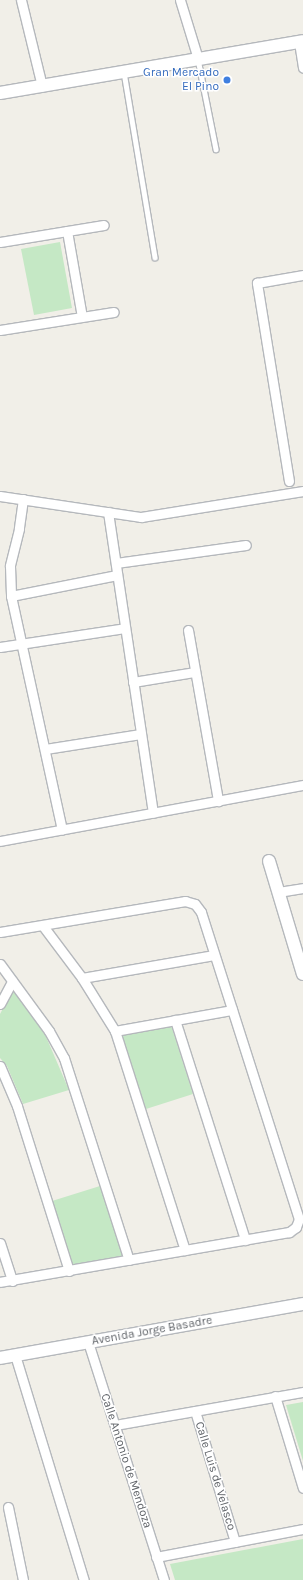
<!DOCTYPE html>
<html>
<head>
<meta charset="utf-8">
<style>
  body { margin:0 }
  #map { position:relative; width:303px; height:1580px; overflow:hidden; background:#f1efe8; font-family:Karla,sans-serif }
  div>[style] { position:absolute }
  .green>* { inset:0; background:#c5e8c5 }
  .roads { filter:drop-shadow(1px 0 #b5b8bc) drop-shadow(-1px 0 #b5b8bc) drop-shadow(0 1px #b5b8bc) drop-shadow(0 -1px #b5b8bc) }
  .lane>* { height:4.5px; margin:-2.25px; padding:0 2.25px; transform-origin:2.25px; border-radius:2.25px; background:#fff }
  .street>* { height:9px; margin:-4.5px; padding:0 4.5px; transform-origin:4.5px; border-radius:4.5px; background:#fff }
  .secondary>* { height:12px; margin:-6px; padding:0 6px; transform-origin:6px; border-radius:6px; background:#fff }
  .dots>* { width:11px; height:11px; translate:-50% -50%; box-sizing:border-box; border:2px solid #fff; border-radius:50% }
  span { translate:-50% -50%; white-space:nowrap; text-align:center; line-height:1.15; -webkit-text-stroke:3px #fff; paint-order:stroke }
  .shop-label { font-size:12px; color:#366cbe }
  .right { translate:-100% -50%; text-align:right }
  .street-label { font-size:12px; color:#5f6368 }
</style>
</head>
<body>
<div id="map">
  <div class="green">
    <div style="clip-path:polygon(60px 242px,72px 308px,34px 315px,21px 249px)"></div>
    <div style="clip-path:polygon(13px 990px,44px 1032px,69px 1090px,23px 1104px,7px 1066px,0 1058px,0 1014px)"></div>
    <div style="clip-path:polygon(171px 1025px,193px 1094px,146px 1109px,122px 1035px)"></div>
    <div style="clip-path:polygon(100px 1186px,123px 1256px,73px 1265px,52px 1201px)"></div>
    <div style="clip-path:polygon(303px 1402px,303px 1461px,286px 1405px)"></div>
    <div style="clip-path:polygon(303px 1539px,303px 1580px,175px 1580px,170px 1564px)"></div>
  </div>
  <div class="roads">
    <div class="lane">
      <div style="left:198px;top:59px;width:92px;rotate:78.7deg"></div>
      <div style="left:124px;top:72px;width:188px;rotate:80.5deg"></div>
    </div>
    <div class="street">
      <div style="left:21px;top:0;width:89px;rotate:76.3deg"></div>
      <div style="left:180px;top:0;width:62px;rotate:73deg"></div>
      <div style="left:299px;top:42px;width:26px;rotate:81deg"></div>
      <div style="left:67px;top:231px;width:87px;rotate:80.1deg"></div>
      <div style="left:0;top:242px;width:105px;rotate:-9.3deg"></div>
      <div style="left:0;top:330px;width:115px;rotate:-9deg"></div>
      <div style="left:289px;top:481px;width:201px;rotate:-99.2deg"></div>
      <div style="left:257px;top:283px;width:47px;rotate:-9.9deg"></div>
      <div style="left:0;top:496px;width:143px;rotate:8.5deg"></div>
      <div style="left:141px;top:517px;width:164px;rotate:-9.1deg"></div>
      <div style="left:23px;top:499px;width:30px;rotate:98deg"></div>
      <div style="left:19px;top:529px;width:38px;rotate:104deg"></div>
      <div style="left:10px;top:566px;width:30px;rotate:88deg"></div>
      <div style="left:11px;top:596px;width:239px;rotate:77.7deg"></div>
      <div style="left:108px;top:512px;width:304px;rotate:81.5deg"></div>
      <div style="left:116px;top:563px;width:131px;rotate:-7.9deg"></div>
      <div style="left:11px;top:596px;width:108px;rotate:-11.2deg"></div>
      <div style="left:188px;top:630px;width:174px;rotate:80deg"></div>
      <div style="left:0;top:647px;width:126px;rotate:-8.6deg"></div>
      <div style="left:133px;top:682px;width:63px;rotate:-9.2deg"></div>
      <div style="left:45px;top:749px;width:97px;rotate:-8.9deg"></div>
      <div style="left:0;top:841px;width:308px;rotate:-10.5deg"></div>
      <div style="left:278px;top:892px;width:25px;rotate:-9deg"></div>
      <div style="left:43px;top:926px;width:65px;rotate:53.1deg"></div>
      <div style="left:82px;top:978px;width:62px;rotate:58.1deg"></div>
      <div style="left:115px;top:1031px;width:230px;rotate:72.3deg"></div>
      <div style="left:0;top:932px;width:188px;rotate:-9.5deg"></div>
      <div style="left:185px;top:901px;width:10px;rotate:17deg"></div>
      <div style="left:195px;top:904px;width:10px;rotate:53deg"></div>
      <div style="left:201px;top:912px;width:322px;rotate:72.3deg"></div>
      <div style="left:299px;top:1219px;width:9px;rotate:111deg"></div>
      <div style="left:296px;top:1227px;width:9px;rotate:144deg"></div>
      <div style="left:289px;top:1232px;width:293px;rotate:170.2deg"></div>
      <div style="left:0;top:964px;width:83px;rotate:53.8deg"></div>
      <div style="left:49px;top:1031px;width:31px;rotate:61deg"></div>
      <div style="left:64px;top:1058px;width:212px;rotate:72.2deg"></div>
      <div style="left:82px;top:978px;width:134px;rotate:-9.9deg"></div>
      <div style="left:0;top:1004px;width:26px;rotate:-62deg"></div>
      <div style="left:175px;top:1020px;width:231px;rotate:72.3deg"></div>
      <div style="left:115px;top:1031px;width:119px;rotate:-10.2deg"></div>
      <div style="left:0;top:1066px;width:43px;rotate:67deg"></div>
      <div style="left:17px;top:1106px;width:173px;rotate:72.5deg"></div>
      <div style="left:0;top:1243px;width:40px;rotate:72deg"></div>
      <div style="left:88px;top:1342px;width:250px;rotate:72.3deg"></div>
      <div style="left:15px;top:1355px;width:235px;rotate:73deg"></div>
      <div style="left:275px;top:1396px;width:96px;rotate:73.1deg"></div>
      <div style="left:195px;top:1411px;width:137px;rotate:73deg"></div>
      <div style="left:115px;top:1425px;width:191px;rotate:-10deg"></div>
      <div style="left:8px;top:1507px;width:75px;rotate:78.4deg"></div>
      <div style="left:156px;top:1557px;width:150px;rotate:-10.8deg"></div>
    </div>
    <div class="secondary">
      <div style="left:0;top:93px;width:307px;rotate:-9.7deg"></div>
      <div style="left:269px;top:861px;width:118px;rotate:73.3deg"></div>
      <div style="left:0;top:1358px;width:308px;rotate:-10.1deg"></div>
    </div>
  </div>
  <div class="dots">
    <div style="left:227px;top:80px;background:#3f7fe0"></div>
  </div>
  <div class="shop-label">
    <span class="right" style="left:219px;top:80px">Gran Mercado<br>El Pino</span>
  </div>
  <div class="street-label">
    <span style="left:152px;top:1331px;rotate:-10deg">Avenida Jorge Basadre</span>
    <span style="left:126px;top:1461px;rotate:72deg">Calle Antonio de Mendoza</span>
    <span style="left:215px;top:1476px;rotate:73deg">Calle Luis de Velasco</span>
  </div>
</div>
</body>
</html>
